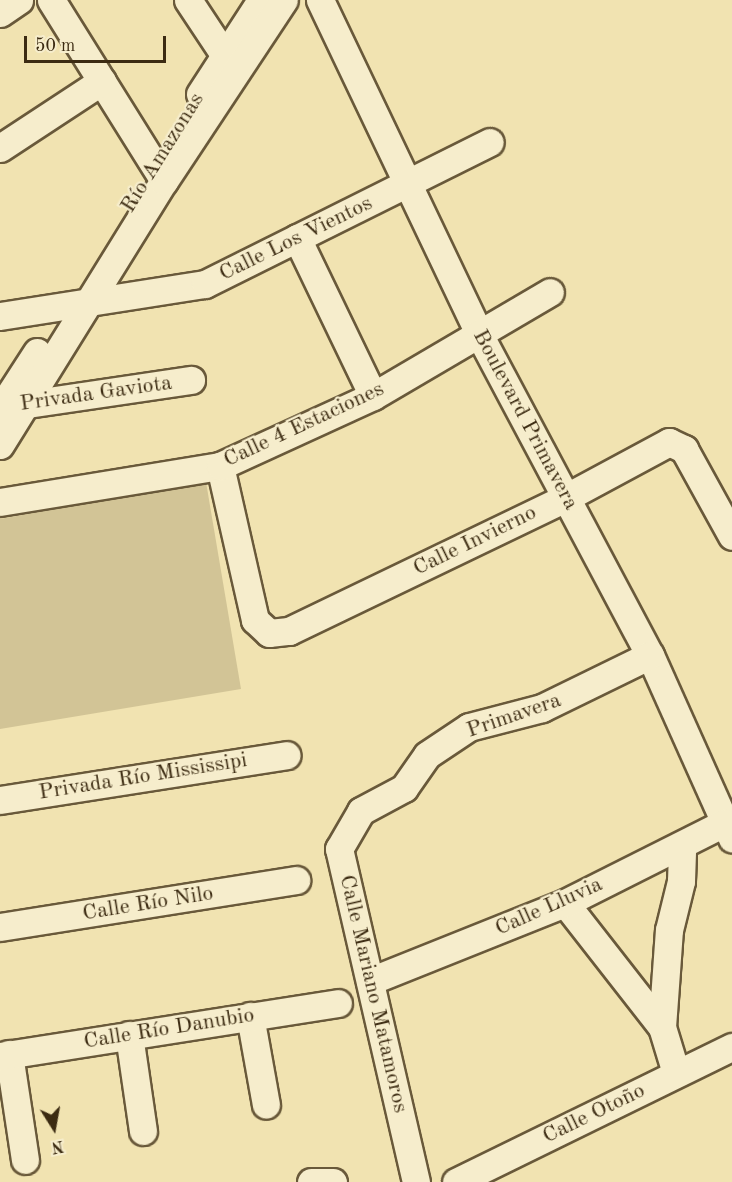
<!DOCTYPE html>
<html>
<head>
<meta charset="utf-8">
<style>
  body { margin:0 }
  #map { position:relative; width:732px; height:1182px; overflow:hidden; background:#f1e3b1; font-family:"Old Standard TT",serif }
  div>[style] { position:absolute }
  .green>* { inset:0; background:#d2c496 }
  .roads { filter:drop-shadow(2px 0 #69593a) drop-shadow(-2px 0 #69593a) drop-shadow(0 2px #69593a) drop-shadow(0 -2px #69593a) }
  .minor>* { height:27px; margin:-13.5px; padding:0 13.5px; transform-origin:13.5px; border-radius:13.5px; background:#f6edcc }
  span { translate:-50% -50%; white-space:nowrap; text-align:center; line-height:1.15; -webkit-text-stroke:4.5px #f6edcc; paint-order:stroke }
  .street-label { font-size:22px; color:#3c2b12 }
  .north { position:absolute; left:24px; top:1098px; width:60px; height:60px; -webkit-text-stroke:4px #f6edcc; paint-order:stroke; rotate:169deg; font-size:16px; font-weight:700; line-height:24px; text-align:center; color:#3c2b12 }
  .north::after { content:''; display:block; margin:auto; width:21px; height:27px; background:#3c2b12; clip-path:polygon(50% 0,100% 100%,50% 72%,0 100%) }
  .scale { position:absolute; left:24px; top:36px; width:142px; height:27px; box-sizing:border-box; border:3px solid #3c2b12; border-top:0; padding-left:8px; font-size:18px; line-height:21px; white-space:nowrap; color:#3c2b12; -webkit-text-stroke:4px #f6edcc; paint-order:stroke }
</style>
</head>
<body>
<div id="map">
  <div class="green">
    <div style="clip-path:polygon(206px 482px,241px 689px,0 729px,0 519px)"></div>
  </div>
  <div class="roads">
    <div class="minor">
      <div style="left:51px;top:0;width:213px;rotate:58deg"></div>
      <div style="left:188px;top:0;width:67px;rotate:56.5deg"></div>
      <div style="left:320px;top:0;width:370px;rotate:64.5deg"></div>
      <div style="left:479px;top:334px;width:364px;rotate:62deg"></div>
      <div style="left:650px;top:655px;width:201px;rotate:65.9deg"></div>
      <div style="left:0;top:13px;width:23px;rotate:-34deg"></div>
      <div style="left:200px;top:94px;width:112px;rotate:-57deg"></div>
      <div style="left:0;top:148px;width:122px;rotate:-33.3deg"></div>
      <div style="left:297px;top:238px;width:175px;rotate:64.3deg"></div>
      <div style="left:0;top:316px;width:207px;rotate:-8.9deg"></div>
      <div style="left:205px;top:284px;width:318px;rotate:-26.5deg"></div>
      <div style="left:14px;top:406px;width:179px;rotate:-8.4deg"></div>
      <div style="left:0;top:409px;width:68px;rotate:-57deg"></div>
      <div style="left:0;top:445px;width:311px;rotate:-58.2deg"></div>
      <div style="left:164px;top:181px;width:217px;rotate:-56.5deg"></div>
      <div style="left:220px;top:466px;width:158px;rotate:77.2deg"></div>
      <div style="left:255px;top:620px;width:19px;rotate:43deg"></div>
      <div style="left:269px;top:633px;width:20px;rotate:-6deg"></div>
      <div style="left:289px;top:631px;width:309px;rotate:-25.7deg"></div>
      <div style="left:567px;top:497px;width:116px;rotate:-28.3deg"></div>
      <div style="left:669px;top:442px;width:17px;rotate:25deg"></div>
      <div style="left:684px;top:449px;width:99px;rotate:61.1deg"></div>
      <div style="left:0;top:502px;width:223px;rotate:-9.3deg"></div>
      <div style="left:220px;top:466px;width:168px;rotate:-24.6deg"></div>
      <div style="left:373px;top:396px;width:205px;rotate:-30.4deg"></div>
      <div style="left:0;top:800px;width:290px;rotate:-8.9deg"></div>
      <div style="left:565px;top:903px;width:157px;rotate:52deg"></div>
      <div style="left:0;top:927px;width:300px;rotate:-9deg"></div>
      <div style="left:370px;top:981px;width:210px;rotate:-21.8deg"></div>
      <div style="left:565px;top:903px;width:178px;rotate:-26.7deg"></div>
      <div style="left:250px;top:1016px;width:90px;rotate:79.8deg"></div>
      <div style="left:129px;top:1035px;width:97px;rotate:81.7deg"></div>
      <div style="left:9px;top:1054px;width:107px;rotate:81.4deg"></div>
      <div style="left:0;top:1056px;width:342px;rotate:-8.9deg"></div>
      <div style="left:676px;top:1073px;width:48px;rotate:-106.9deg"></div>
      <div style="left:662px;top:1027px;width:97px;rotate:-85.9deg"></div>
      <div style="left:669px;top:930px;width:50px;rotate:-76.2deg"></div>
      <div style="left:681px;top:881px;width:36px;rotate:-88deg"></div>
      <div style="left:311px;top:1182px;width:22px"></div>
      <div style="left:416px;top:1182px;width:342px;rotate:-103deg"></div>
      <div style="left:339px;top:849px;width:44px;rotate:-59.9deg"></div>
      <div style="left:361px;top:811px;width:49px;rotate:-28.1deg"></div>
      <div style="left:404px;top:788px;width:40px;rotate:-55.1deg"></div>
      <div style="left:427px;top:755px;width:50px;rotate:-33.7deg"></div>
      <div style="left:469px;top:727px;width:75px;rotate:-14.6deg"></div>
      <div style="left:542px;top:708px;width:120px;rotate:-26.1deg"></div>
      <div style="left:456px;top:1182px;width:307px;rotate:-26.1deg"></div>
    </div>
  </div>
  <div class="street-label">
    <span style="left:163px;top:153px;rotate:-58deg">Río Amazonas</span>
    <span style="left:296px;top:239px;rotate:-26deg">Calle Los Vientos</span>
    <span style="left:96px;top:394px;rotate:-8deg">Privada Gaviota</span>
    <span style="left:525px;top:420px;rotate:62deg">Boulevard Primavera</span>
    <span style="left:304px;top:425px;rotate:-25deg">Calle 4 Estaciones</span>
    <span style="left:475px;top:541px;rotate:-26deg">Calle Invierno</span>
    <span style="left:514px;top:716px;rotate:-19deg">Primavera</span>
    <span style="left:143px;top:777px;rotate:-9deg">Privada Río Mississipi</span>
    <span style="left:148px;top:904px;rotate:-9deg">Calle Río Nilo</span>
    <span style="left:549px;top:907px;rotate:-24deg">Calle Lluvia</span>
    <span style="left:373px;top:994px;rotate:77deg">Calle Mariano Matamoros</span>
    <span style="left:169px;top:1029px;rotate:-9deg">Calle Río Danubio</span>
    <span style="left:594px;top:1114px;rotate:-26deg">Calle Otoño</span>
  </div>
  <div class="north">N</div>
  <div class="scale">50 m</div>
</div>
</body>
</html>
